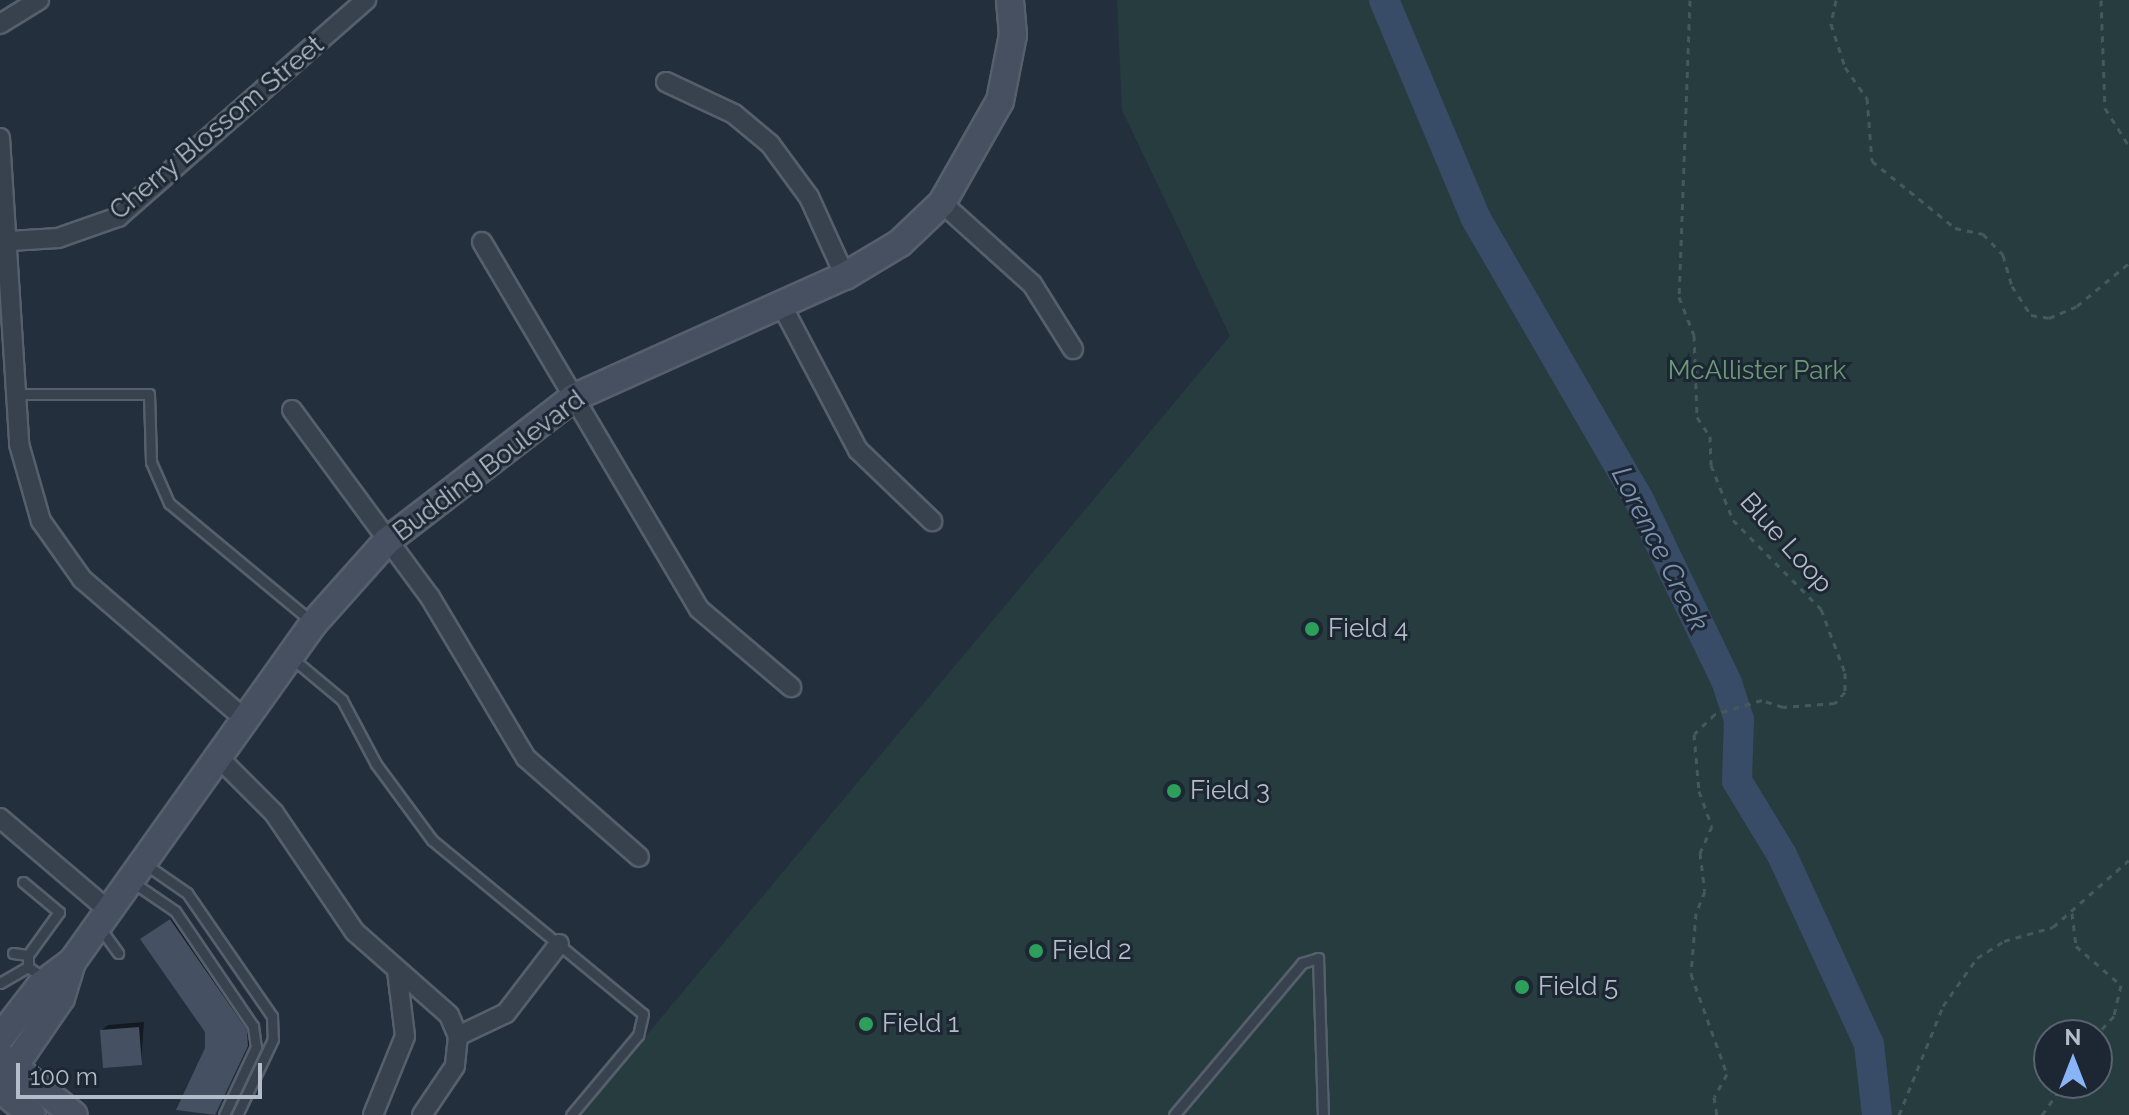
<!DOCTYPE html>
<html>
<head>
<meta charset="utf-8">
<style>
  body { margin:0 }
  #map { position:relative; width:2129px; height:1115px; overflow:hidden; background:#242f3e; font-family:Raleway,sans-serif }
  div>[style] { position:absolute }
  .green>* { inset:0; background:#263c3f }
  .shadow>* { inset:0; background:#0007 }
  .river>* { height:30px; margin:-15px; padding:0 15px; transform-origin:15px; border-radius:15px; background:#394c67 }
  .building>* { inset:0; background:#455162 }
  .path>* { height:3px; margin-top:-1.5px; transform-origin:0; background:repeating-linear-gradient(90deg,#44595c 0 6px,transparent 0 12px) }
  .roads { filter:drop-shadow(2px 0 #565f6c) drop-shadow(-2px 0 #565f6c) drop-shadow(0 2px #565f6c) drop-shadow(0 -2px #565f6c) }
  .lane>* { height:9px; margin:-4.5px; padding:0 4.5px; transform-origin:4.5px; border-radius:4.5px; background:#38414e }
  .street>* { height:18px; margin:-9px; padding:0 9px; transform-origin:9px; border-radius:9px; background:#38414e }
  .secondary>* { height:26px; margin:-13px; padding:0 13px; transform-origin:13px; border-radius:13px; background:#465061 }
  .dots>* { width:22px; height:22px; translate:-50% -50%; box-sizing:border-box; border:4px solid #1d2633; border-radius:50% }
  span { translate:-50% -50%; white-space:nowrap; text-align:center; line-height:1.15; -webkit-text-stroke:6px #1d2633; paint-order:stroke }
  .street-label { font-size:26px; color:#b4bcc9 }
  .park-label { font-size:26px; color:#6b9a76 }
  .poi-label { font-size:26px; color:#b4bcc9 }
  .left { translate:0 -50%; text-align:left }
  .water-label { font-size:28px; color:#7c92b1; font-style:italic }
  .north { position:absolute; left:2033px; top:1019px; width:80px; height:80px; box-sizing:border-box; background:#1d2633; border:2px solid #59626f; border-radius:50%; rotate:0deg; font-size:22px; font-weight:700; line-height:32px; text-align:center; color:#b4bcc9 }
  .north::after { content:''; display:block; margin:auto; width:28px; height:36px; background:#8ab4f8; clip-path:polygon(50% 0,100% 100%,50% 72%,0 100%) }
  .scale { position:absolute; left:16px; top:1063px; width:246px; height:36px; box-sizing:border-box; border:4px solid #b4bcc9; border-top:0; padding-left:10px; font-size:24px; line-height:28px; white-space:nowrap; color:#b4bcc9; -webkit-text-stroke:6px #1d2633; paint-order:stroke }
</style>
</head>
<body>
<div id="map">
  <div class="green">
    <div style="clip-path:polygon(evenodd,1117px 0,2129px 0,2129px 1115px,580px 1115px,1230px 336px,1122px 110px,1117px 0,2049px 1035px,2097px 1035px,2097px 1083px,2049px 1083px,2049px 1035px)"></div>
  </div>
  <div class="shadow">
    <div style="clip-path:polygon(176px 915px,252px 1024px,252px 1039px,214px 1115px,179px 1109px,207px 1049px,207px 1031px,148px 934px)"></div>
    <div style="clip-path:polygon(144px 1022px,141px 1063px,102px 1030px,108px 1025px)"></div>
  </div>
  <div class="river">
    <div style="left:1384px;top:0;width:235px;rotate:67.2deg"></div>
    <div style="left:1475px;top:217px;width:329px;rotate:59.9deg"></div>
    <div style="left:1640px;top:502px;width:201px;rotate:64.3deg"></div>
    <div style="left:1727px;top:683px;width:39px;rotate:72deg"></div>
    <div style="left:1739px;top:720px;width:61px;rotate:91.9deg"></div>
    <div style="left:1737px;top:781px;width:87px;rotate:58.7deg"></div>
    <div style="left:1782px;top:855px;width:208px;rotate:65.3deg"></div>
    <div style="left:1869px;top:1044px;width:71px;rotate:83.6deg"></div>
  </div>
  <div class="building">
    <div style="clip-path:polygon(170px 919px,247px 1030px,248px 1046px,215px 1115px,176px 1110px,205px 1048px,205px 1032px,140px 939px)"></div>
    <div style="clip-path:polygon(139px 1027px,142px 1065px,103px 1068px,100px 1030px)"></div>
  </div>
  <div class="path">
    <div style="left:1690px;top:0;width:297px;rotate:92.1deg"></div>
    <div style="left:1679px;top:297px;width:41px;rotate:68.5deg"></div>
    <div style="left:1694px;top:335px;width:82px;rotate:87.9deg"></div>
    <div style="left:1697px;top:417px;width:23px;rotate:56deg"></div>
    <div style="left:1710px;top:436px;width:29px;rotate:88deg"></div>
    <div style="left:1711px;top:465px;width:59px;rotate:68.2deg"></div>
    <div style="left:1733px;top:520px;width:125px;rotate:45.3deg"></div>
    <div style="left:1821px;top:609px;width:68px;rotate:69.4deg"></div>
    <div style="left:1845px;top:673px;width:19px;rotate:90deg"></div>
    <div style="left:1845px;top:692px;width:15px;rotate:132deg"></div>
    <div style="left:1835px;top:703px;width:52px;rotate:175.6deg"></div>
    <div style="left:1783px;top:707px;width:22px;rotate:-162deg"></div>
    <div style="left:1762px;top:700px;width:49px;rotate:163.4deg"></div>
    <div style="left:1715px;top:714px;width:29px;rotate:136deg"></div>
    <div style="left:1694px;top:734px;width:57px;rotate:85deg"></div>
    <div style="left:1699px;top:791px;width:37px;rotate:70deg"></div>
    <div style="left:1712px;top:826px;width:30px;rotate:114deg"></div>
    <div style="left:1700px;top:853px;width:38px;rotate:83deg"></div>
    <div style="left:1705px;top:891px;width:24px;rotate:112deg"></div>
    <div style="left:1696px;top:913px;width:61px;rotate:94.7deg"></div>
    <div style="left:1691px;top:974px;width:106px;rotate:70.2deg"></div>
    <div style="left:1727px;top:1074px;width:26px;rotate:119deg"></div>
    <div style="left:1714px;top:1097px;width:18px;rotate:81deg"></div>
    <div style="left:1836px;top:0;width:25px;rotate:102deg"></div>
    <div style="left:1831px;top:24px;width:45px;rotate:72deg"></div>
    <div style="left:1845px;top:67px;width:38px;rotate:55deg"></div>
    <div style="left:1867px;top:98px;width:63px;rotate:85.5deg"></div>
    <div style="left:1872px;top:161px;width:107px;rotate:38.9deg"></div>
    <div style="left:1955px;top:228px;width:29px;rotate:12deg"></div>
    <div style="left:1983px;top:234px;width:29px;rotate:46deg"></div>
    <div style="left:2003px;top:255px;width:32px;rotate:74deg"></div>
    <div style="left:2012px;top:286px;width:35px;rotate:57deg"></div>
    <div style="left:2031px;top:315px;width:18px;rotate:9deg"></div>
    <div style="left:2049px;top:318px;width:30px;rotate:-23deg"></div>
    <div style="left:2077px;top:306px;width:67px;rotate:-39.6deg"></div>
    <div style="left:2101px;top:0;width:108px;rotate:87.9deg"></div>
    <div style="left:2105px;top:108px;width:45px;rotate:57.7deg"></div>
    <div style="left:2072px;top:913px;width:33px;rotate:83deg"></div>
    <div style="left:2076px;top:946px;width:60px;rotate:40.9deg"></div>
    <div style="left:2121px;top:985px;width:32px;rotate:103deg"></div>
    <div style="left:2114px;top:1016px;width:26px;rotate:133deg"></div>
    <div style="left:1899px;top:1115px;width:118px;rotate:-68deg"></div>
    <div style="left:1943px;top:1006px;width:59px;rotate:-54.7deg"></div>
    <div style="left:1977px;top:958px;width:32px;rotate:-32deg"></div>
    <div style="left:2004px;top:941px;width:51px;rotate:-15.9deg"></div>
    <div style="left:2053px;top:927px;width:101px;rotate:-41.4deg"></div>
    <div style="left:2042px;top:1115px;width:39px;rotate:-55deg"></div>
  </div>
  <div class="roads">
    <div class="lane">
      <div style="left:16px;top:394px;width:133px"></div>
      <div style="left:149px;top:394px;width:68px;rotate:88.3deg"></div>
      <div style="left:151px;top:462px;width:45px;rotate:66.3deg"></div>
      <div style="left:169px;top:503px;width:185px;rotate:39.7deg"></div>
      <div style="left:293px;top:659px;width:64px;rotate:39.9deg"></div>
      <div style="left:342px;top:700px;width:72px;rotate:62deg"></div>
      <div style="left:376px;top:764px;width:94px;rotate:53.6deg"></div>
      <div style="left:432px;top:840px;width:273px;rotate:39.5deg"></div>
      <div style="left:643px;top:1014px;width:22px;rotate:103deg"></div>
      <div style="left:638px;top:1035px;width:104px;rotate:129.9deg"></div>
      <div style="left:145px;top:864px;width:51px;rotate:34.6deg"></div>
      <div style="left:187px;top:893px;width:150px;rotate:55.4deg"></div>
      <div style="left:272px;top:1016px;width:23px;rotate:88deg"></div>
      <div style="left:273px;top:1039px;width:84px;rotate:115.3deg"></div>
      <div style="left:131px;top:881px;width:53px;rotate:34.3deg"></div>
      <div style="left:175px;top:911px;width:139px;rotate:55.9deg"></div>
      <div style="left:253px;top:1026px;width:21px;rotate:82deg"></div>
      <div style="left:256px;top:1047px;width:75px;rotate:115.2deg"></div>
      <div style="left:23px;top:882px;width:47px;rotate:39.8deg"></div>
      <div style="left:59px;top:912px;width:53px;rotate:125.8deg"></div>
      <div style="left:28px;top:955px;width:12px;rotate:90deg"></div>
      <div style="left:28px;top:967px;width:21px;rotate:35deg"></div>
      <div style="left:100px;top:928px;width:31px;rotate:54deg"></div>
      <div style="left:13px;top:953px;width:15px;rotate:8deg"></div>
      <div style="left:0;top:983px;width:32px;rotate:-30deg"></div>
      <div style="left:1174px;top:1115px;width:199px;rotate:-49.9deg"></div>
      <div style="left:1302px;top:963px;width:17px;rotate:-17deg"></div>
      <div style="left:1318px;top:958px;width:157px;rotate:88.2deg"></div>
    </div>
    <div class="street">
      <div style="left:0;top:24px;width:46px;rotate:-31.6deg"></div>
      <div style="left:666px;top:82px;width:75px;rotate:25.2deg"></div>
      <div style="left:734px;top:114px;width:47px;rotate:39.8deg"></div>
      <div style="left:770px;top:144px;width:66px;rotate:53.7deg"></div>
      <div style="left:809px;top:197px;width:87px;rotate:65.5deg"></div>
      <div style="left:0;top:138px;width:307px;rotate:86.4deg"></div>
      <div style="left:19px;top:444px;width:80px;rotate:74.1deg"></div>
      <div style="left:41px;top:521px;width:71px;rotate:54.7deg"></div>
      <div style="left:82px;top:579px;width:215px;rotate:40.7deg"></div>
      <div style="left:942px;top:203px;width:121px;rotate:42deg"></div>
      <div style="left:1032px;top:284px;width:77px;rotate:57.8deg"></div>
      <div style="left:10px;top:241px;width:48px;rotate:-3.6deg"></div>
      <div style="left:58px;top:238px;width:64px;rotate:-19.3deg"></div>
      <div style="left:118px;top:217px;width:330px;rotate:-41.2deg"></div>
      <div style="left:482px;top:242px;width:426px;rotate:59.4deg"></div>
      <div style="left:699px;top:609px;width:121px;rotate:40.3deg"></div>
      <div style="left:781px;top:304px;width:165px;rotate:62.2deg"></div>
      <div style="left:858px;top:450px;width:103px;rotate:43.8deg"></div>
      <div style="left:292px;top:410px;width:232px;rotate:53.6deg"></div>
      <div style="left:430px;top:597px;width:187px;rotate:59.2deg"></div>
      <div style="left:526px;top:758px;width:150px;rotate:41.2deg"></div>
      <div style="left:218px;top:757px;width:79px;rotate:45deg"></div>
      <div style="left:274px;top:813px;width:144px;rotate:55.8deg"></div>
      <div style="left:355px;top:932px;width:125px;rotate:41.4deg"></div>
      <div style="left:449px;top:1015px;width:23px;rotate:67deg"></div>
      <div style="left:458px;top:1036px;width:30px;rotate:96deg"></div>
      <div style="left:455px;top:1066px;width:59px;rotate:124deg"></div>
      <div style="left:0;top:818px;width:142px;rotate:40.4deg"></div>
      <div style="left:458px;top:1036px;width:53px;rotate:-25.6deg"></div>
      <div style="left:506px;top:1013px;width:87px;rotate:-52.5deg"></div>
      <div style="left:373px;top:1115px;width:85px;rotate:-67.9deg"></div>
      <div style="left:405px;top:1036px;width:65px;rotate:-97deg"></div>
    </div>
    <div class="secondary">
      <div style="left:0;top:1038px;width:67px;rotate:-52.3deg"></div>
      <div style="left:41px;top:985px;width:39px;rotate:-37deg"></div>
      <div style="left:72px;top:962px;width:417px;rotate:-54.5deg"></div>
      <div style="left:314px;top:623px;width:110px;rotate:-48.3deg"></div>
      <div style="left:387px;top:541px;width:235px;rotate:-37.6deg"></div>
      <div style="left:573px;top:398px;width:298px;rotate:-24.2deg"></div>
      <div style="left:845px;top:276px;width:64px;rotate:-31deg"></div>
      <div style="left:900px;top:243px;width:58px;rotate:-43.6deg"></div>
      <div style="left:942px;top:203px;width:117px;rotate:-60.4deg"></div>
      <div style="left:1000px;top:101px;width:67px;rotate:-78.9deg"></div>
      <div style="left:1013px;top:35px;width:35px;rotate:-95deg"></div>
      <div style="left:2px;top:1057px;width:92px;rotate:38.9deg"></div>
      <div style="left:0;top:1087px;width:108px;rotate:-55.6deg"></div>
      <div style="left:61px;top:998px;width:38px;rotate:-73deg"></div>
      <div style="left:0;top:1089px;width:41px;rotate:39.1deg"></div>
    </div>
  </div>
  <div class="dots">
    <div style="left:1312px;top:629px;background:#2e9e5b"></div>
    <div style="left:1174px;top:791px;background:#2e9e5b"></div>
    <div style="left:1036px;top:951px;background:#2e9e5b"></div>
    <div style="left:1522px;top:987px;background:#2e9e5b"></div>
    <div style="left:866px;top:1024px;background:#2e9e5b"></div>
  </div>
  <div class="street-label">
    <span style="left:217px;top:128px;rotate:-40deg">Cherry Blossom Street</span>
    <span style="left:489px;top:466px;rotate:-37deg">Budding Boulevard</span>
    <span style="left:1786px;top:543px;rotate:48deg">Blue Loop</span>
  </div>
  <div class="park-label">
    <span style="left:1757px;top:371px">McAllister Park</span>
  </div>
  <div class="poi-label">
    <span class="left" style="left:1328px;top:629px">Field 4</span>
    <span class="left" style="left:1190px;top:791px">Field 3</span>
    <span class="left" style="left:1052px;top:951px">Field 2</span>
    <span class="left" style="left:1538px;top:987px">Field 5</span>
    <span class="left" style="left:882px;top:1024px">Field 1</span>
  </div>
  <div class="water-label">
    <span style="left:1660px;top:549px;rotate:63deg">Lorence Creek</span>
  </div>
  <div class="north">N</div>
  <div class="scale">100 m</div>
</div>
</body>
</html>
